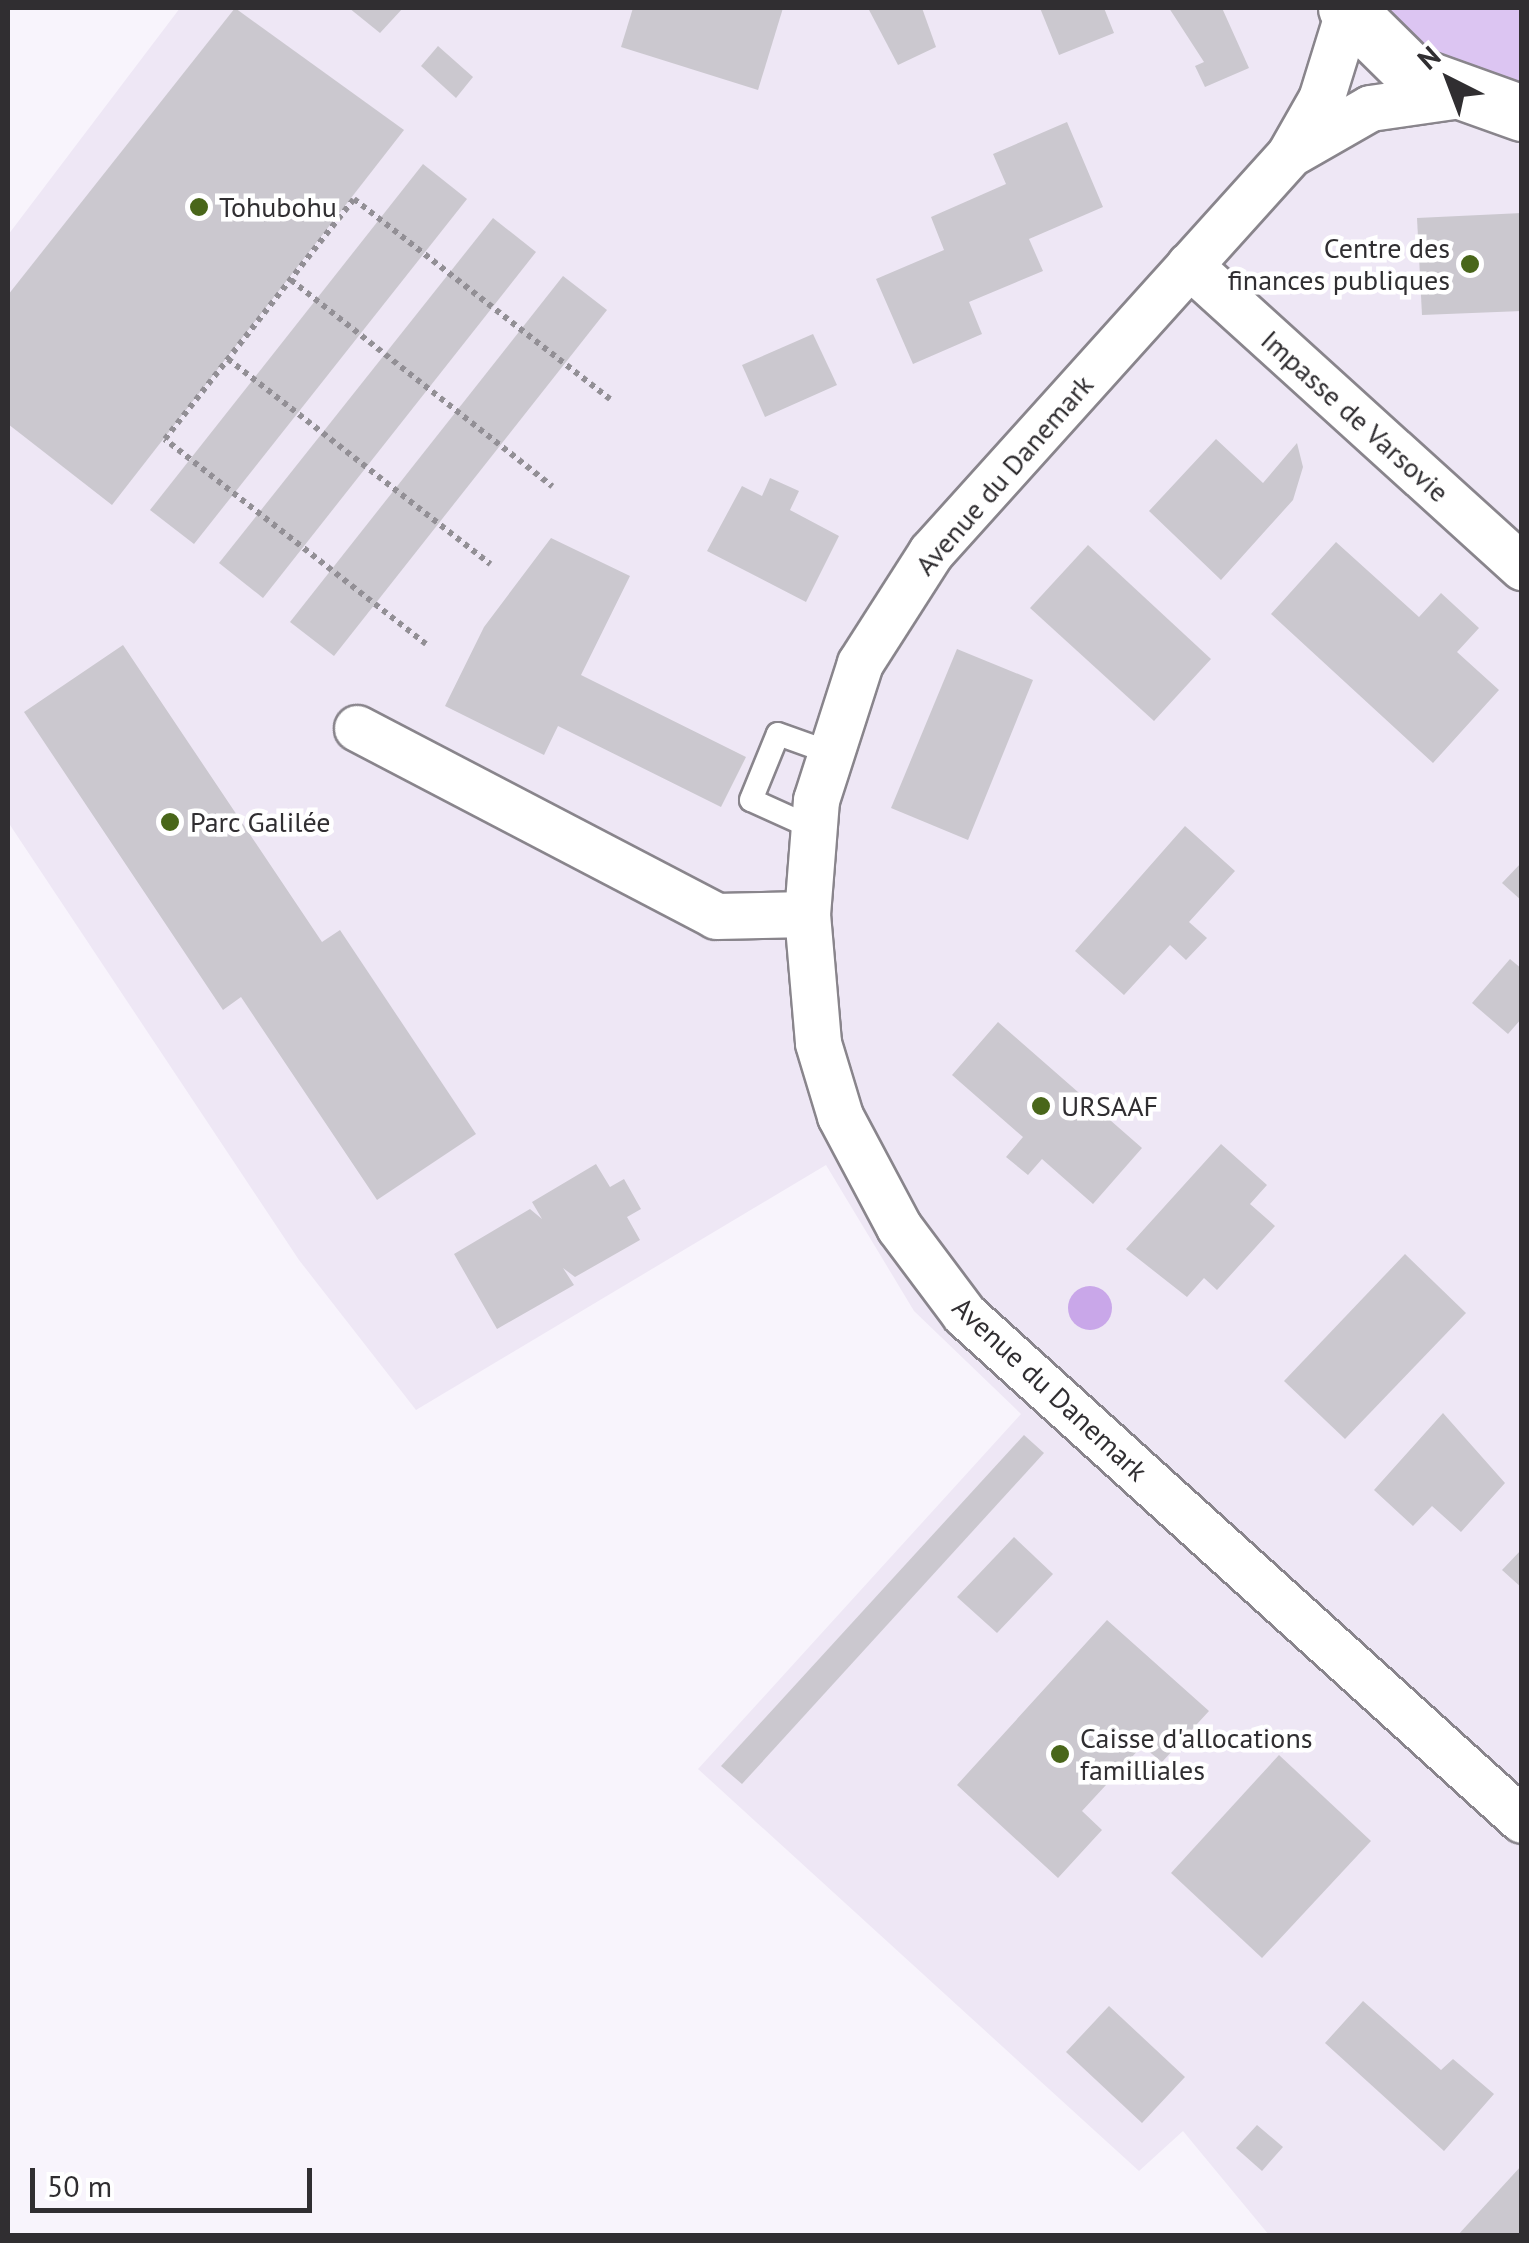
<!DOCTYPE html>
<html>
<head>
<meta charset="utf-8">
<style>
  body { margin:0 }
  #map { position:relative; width:1529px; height:2243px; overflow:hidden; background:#f8f4fc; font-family:"PT Sans",sans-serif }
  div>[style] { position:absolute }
  .built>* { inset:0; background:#eee7f5 }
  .green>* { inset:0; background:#dcc5f2 }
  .water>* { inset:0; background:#c9a7e9 }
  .round { border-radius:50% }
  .building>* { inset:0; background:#cbc8cf }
  .path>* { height:6px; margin-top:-3px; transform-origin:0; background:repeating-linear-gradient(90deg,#928f95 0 5px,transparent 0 10px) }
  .roads { filter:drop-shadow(2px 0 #89858c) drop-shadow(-2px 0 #89858c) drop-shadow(0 2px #89858c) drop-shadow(0 -2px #89858c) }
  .service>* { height:22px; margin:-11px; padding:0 11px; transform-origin:11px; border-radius:11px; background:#fff }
  .minor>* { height:45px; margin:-22.5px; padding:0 22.5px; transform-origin:22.5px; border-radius:22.5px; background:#fff }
  .tertiary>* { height:55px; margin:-27.5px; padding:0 27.5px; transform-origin:27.5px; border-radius:27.5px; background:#fff }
  .dots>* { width:28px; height:28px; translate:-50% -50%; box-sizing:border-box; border:5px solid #fff; border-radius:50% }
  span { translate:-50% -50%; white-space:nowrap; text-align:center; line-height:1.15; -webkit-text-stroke:9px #fff; paint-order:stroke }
  .poi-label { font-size:28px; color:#302e31 }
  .left { translate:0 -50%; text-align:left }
  .right { translate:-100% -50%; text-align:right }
  .street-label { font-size:28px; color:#302e31 }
  .frame { position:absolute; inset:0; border:10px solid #302e31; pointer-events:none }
  .north { position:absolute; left:1399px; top:30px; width:100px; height:100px; -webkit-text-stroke:8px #fff; paint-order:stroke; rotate:318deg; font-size:28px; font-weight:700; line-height:40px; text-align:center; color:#302e31 }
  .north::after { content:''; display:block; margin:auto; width:35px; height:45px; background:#302e31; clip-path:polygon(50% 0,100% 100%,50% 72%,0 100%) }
  .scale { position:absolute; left:30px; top:2168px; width:282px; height:45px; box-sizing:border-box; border:5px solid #302e31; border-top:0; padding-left:12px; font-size:30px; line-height:35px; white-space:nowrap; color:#302e31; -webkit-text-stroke:8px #fff; paint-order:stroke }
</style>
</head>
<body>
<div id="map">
  <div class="built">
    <div style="clip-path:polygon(180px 8px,1521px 8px,1521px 2235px,1269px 2235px,1183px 2131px,1139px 2171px,698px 1769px,1021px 1414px,914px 1311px,826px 1165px,416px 1410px,299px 1260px,8px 822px,8px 235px)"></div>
  </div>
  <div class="green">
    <div style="clip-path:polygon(1371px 8px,1521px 8px,1521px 91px,1429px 61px)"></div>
  </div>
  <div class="water">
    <div class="round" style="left:1068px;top:1286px;width:44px;height:44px"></div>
  </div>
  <div class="building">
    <div style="clip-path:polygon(235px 8px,404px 130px,112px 505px,8px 424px,8px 295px)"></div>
    <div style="clip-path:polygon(349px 8px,403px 8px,380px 33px)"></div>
    <div style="clip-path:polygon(633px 8px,783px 8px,758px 90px,621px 47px)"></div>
    <div style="clip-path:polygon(868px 8px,922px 8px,936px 47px,898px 65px)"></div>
    <div style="clip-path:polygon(1040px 8px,1104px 8px,1114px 33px,1059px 55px)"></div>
    <div style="clip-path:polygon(1169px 8px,1222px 8px,1249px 68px,1205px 87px,1195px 66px,1204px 62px)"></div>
    <div style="clip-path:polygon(438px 46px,473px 77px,456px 98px,421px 66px)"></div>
    <div style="clip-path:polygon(1067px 122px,1103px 207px,1029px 239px,1043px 271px,969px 302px,982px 334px,913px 364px,876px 279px,944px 250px,931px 217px,1006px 184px,993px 154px)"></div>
    <div style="clip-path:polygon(423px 164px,467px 199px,194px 544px,150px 510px)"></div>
    <div style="clip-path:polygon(1522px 213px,1522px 311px,1422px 315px,1417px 218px)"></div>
    <div style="clip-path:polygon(493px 218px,536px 252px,263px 598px,219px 563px)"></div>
    <div style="clip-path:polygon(563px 276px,607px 310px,334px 656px,290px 622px)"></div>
    <div style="clip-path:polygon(813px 334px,837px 385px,765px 417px,742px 365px)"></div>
    <div style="clip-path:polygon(1216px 439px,1263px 483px,1297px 443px,1303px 467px,1293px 500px,1221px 580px,1149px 511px)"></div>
    <div style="clip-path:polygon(770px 478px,799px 491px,790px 510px,839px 536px,806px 602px,707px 551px,742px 486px,762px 496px)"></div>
    <div style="clip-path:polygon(551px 538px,630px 576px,581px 675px,746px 757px,721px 807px,558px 726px,544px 755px,445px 706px,484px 627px)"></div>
    <div style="clip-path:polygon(1336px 542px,1419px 617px,1441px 593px,1479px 628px,1457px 652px,1499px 690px,1433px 763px,1271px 614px)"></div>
    <div style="clip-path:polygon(1088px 545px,1211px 659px,1154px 721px,1030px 608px)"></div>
    <div style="clip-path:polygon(123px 645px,322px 942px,340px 930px,476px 1134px,377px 1200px,241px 997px,223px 1010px,24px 712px)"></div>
    <div style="clip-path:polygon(957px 649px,1033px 680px,968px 840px,891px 808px)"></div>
    <div style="clip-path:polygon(1185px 826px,1235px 871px,1189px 922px,1207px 938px,1186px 960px,1170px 945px,1124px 995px,1075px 951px)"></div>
    <div style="clip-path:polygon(1522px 862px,1522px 901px,1502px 883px)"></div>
    <div style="clip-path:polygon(1510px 959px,1522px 969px,1522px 1018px,1508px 1034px,1472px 1003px)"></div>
    <div style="clip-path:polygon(998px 1022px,1142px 1148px,1093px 1204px,1042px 1159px,1028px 1175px,1006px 1157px,1023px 1137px,952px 1075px)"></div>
    <div style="clip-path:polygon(1221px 1144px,1267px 1185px,1250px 1204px,1275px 1226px,1217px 1290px,1204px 1278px,1187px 1297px,1126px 1249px)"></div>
    <div style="clip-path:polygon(596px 1164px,610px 1187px,624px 1179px,641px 1209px,627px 1217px,640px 1240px,575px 1277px,563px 1268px,574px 1285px,497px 1329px,454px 1254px,530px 1209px,542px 1219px,532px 1202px)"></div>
    <div style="clip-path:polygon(1405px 1254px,1466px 1313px,1345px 1439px,1284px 1381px)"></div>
    <div style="clip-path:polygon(1443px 1413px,1505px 1483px,1461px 1532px,1432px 1506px,1413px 1526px,1374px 1490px)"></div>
    <div style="clip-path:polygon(1024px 1435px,1044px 1453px,742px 1784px,721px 1766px)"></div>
    <div style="clip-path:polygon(1014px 1537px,1053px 1574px,997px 1633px,957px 1597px)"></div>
    <div style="clip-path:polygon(1522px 1549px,1522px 1588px,1502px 1570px)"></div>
    <div style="clip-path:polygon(1107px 1620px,1209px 1711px,1162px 1762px,1142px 1746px,1082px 1811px,1102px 1830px,1058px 1878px,957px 1785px)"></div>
    <div style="clip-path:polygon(1279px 1755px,1371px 1841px,1262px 1958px,1171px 1873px)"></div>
    <div style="clip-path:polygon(1363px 2001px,1441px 2070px,1453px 2059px,1494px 2094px,1444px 2151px,1325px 2043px)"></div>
    <div style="clip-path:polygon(1109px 2006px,1185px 2077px,1142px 2123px,1066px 2052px)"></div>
    <div style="clip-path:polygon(1257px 2125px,1283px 2147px,1262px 2171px,1236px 2148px)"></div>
    <div style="clip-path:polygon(1522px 2165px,1522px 2236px,1457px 2236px)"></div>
  </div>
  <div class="path">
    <div style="left:291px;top:280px;width:333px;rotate:38.3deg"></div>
    <div style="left:228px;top:359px;width:333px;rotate:38deg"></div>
    <div style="left:426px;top:644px;width:332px;rotate:-141.9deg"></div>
    <div style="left:165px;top:439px;width:305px;rotate:-51.8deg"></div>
    <div style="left:354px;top:199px;width:325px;rotate:38deg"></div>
  </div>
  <div class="roads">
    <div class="service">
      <div style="left:813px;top:828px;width:68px;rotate:-155.7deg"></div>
      <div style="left:751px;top:800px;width:71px;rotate:-67.8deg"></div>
      <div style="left:778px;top:734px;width:56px;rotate:19.7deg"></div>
    </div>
    <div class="minor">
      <div style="left:1348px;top:12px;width:91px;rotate:107.2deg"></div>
      <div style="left:1321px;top:99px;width:64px;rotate:119.7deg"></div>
      <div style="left:1289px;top:155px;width:535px;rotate:132.04deg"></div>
      <div style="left:931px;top:552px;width:132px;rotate:122.6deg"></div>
      <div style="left:860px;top:663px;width:144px;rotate:107.8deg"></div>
      <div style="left:816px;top:800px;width:114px;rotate:94.5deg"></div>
      <div style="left:807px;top:914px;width:129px;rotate:85.1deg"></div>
      <div style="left:818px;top:1043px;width:76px;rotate:73.2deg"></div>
      <div style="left:840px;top:1116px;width:126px;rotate:62deg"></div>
      <div style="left:899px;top:1227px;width:109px;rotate:53.2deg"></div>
      <div style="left:964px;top:1314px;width:753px;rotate:42.2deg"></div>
      <div style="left:1295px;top:151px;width:86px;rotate:-29.8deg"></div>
      <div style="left:1370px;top:108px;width:84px;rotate:-8.2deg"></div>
      <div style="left:1189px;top:265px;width:450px;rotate:42.2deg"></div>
      <div style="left:357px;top:728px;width:405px;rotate:27.6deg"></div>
      <div style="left:716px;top:916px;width:91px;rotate:-1.3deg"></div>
    </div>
    <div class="tertiary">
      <div style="left:1346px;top:8px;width:94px;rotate:44.6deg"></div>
      <div style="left:1413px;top:74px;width:116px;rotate:19.7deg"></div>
    </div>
  </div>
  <div class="dots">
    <div style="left:199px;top:207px;background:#49661a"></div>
    <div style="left:1470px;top:264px;background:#49661a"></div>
    <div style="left:170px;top:822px;background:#49661a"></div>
    <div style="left:1041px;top:1106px;background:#49661a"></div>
    <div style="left:1060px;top:1754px;background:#49661a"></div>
  </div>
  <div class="poi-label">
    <span class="left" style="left:219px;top:207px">Tohubohu</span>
    <span class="right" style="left:1450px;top:264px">Centre des<br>finances publiques</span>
    <span class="left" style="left:190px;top:822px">Parc Galilée</span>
    <span class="left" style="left:1061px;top:1106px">URSAAF</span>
    <span class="left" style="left:1080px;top:1754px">Caisse d'allocations<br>familliales</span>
  </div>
  <div class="street-label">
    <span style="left:1355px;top:416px;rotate:42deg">Impasse de Varsovie</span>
    <span style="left:1004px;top:475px;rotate:-49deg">Avenue du Danemark</span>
    <span style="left:1050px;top:1389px;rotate:43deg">Avenue du Danemark</span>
  </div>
  <div class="frame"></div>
  <div class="north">N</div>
  <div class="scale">50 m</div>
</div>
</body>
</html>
